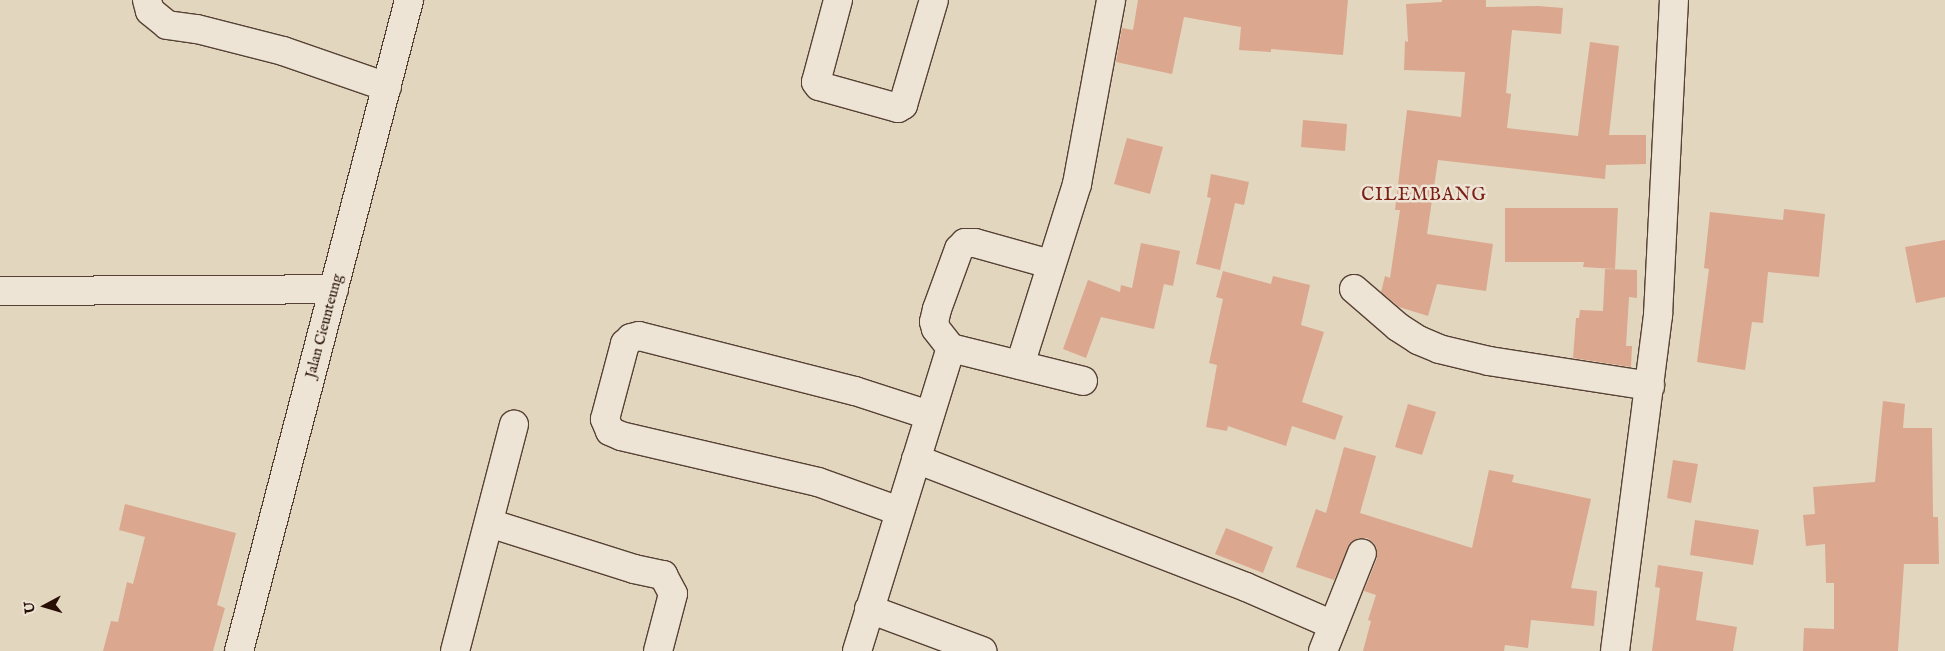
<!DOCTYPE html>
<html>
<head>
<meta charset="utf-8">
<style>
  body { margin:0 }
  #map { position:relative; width:1945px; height:651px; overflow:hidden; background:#e3d6be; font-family:"IM FELL English",serif }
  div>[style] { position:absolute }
  .building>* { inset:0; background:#dba78f }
  .roads { filter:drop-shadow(1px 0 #564134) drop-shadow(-1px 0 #564134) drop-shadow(0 1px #564134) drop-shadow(0 -1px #564134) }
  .street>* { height:28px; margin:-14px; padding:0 14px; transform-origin:14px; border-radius:14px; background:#ede4d5 }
  .secondary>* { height:28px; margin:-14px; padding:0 14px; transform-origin:14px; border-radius:14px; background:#ede4d5 }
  span { translate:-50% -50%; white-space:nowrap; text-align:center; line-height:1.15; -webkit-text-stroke:5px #ede4d5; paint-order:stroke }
  .street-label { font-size:15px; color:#270f06 }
  .quarter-label { font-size:18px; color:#7a1f14; letter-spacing:1px }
  .north { position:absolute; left:20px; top:581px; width:50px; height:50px; -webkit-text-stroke:4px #ede4d5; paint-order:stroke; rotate:264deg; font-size:14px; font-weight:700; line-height:20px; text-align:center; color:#270f06 }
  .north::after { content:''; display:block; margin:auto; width:18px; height:22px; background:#270f06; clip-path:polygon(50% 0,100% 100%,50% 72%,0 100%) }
</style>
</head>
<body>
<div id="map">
  <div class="building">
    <div style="clip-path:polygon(1138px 0,1348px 0,1343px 55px,1271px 49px,1271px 52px,1239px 50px,1241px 27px,1184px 17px,1172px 74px,1116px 62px,1122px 28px,1133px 30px)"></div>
    <div style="clip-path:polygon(1442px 0,1486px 0,1486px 7px,1538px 6px,1563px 8px,1561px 34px,1512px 30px,1506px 93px,1511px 94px,1507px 128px,1578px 136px,1590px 42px,1619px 46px,1609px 135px,1646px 135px,1646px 164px,1606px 165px,1605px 179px,1438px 160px,1427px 234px,1493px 244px,1486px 291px,1437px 284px,1428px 316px,1399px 307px,1381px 292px,1385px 276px,1390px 278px,1400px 210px,1395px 210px,1407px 110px,1461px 117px,1465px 72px,1404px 70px,1405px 41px,1408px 42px,1406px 4px,1442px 2px)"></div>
    <div style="clip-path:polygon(1303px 120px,1347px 124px,1345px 151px,1301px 147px)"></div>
    <div style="clip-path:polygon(1127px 138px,1163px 147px,1150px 194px,1114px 184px)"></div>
    <div style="clip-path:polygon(1211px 174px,1249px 182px,1244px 205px,1235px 203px,1220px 270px,1196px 264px,1211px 198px,1207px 197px)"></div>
    <div style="clip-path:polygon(1505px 208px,1618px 208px,1615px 269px,1583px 267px,1584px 262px,1505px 262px)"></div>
    <div style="clip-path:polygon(1784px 209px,1825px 214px,1819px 277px,1768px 272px,1763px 323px,1752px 322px,1745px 370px,1697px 362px,1709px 269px,1704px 268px,1710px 212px,1783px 220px)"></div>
    <div style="clip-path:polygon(1945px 240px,1945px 297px,1916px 303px,1905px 247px)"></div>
    <div style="clip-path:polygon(1141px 243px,1180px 251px,1173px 286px,1164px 284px,1154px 329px,1101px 317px,1086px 358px,1063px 349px,1088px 280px,1120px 292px,1121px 285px,1132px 288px)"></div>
    <div style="clip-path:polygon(1605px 269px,1637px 270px,1637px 298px,1629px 297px,1626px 346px,1632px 346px,1631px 367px,1573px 358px,1576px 318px,1579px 318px,1580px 310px,1603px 311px)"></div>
    <div style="clip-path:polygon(1223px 271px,1271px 284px,1273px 276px,1310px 285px,1301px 325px,1324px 332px,1302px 402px,1343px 416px,1335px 440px,1292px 426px,1286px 446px,1228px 426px,1227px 431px,1206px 427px,1217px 365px,1209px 363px,1223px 299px,1216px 297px)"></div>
    <div style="clip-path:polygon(1883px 401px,1905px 404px,1903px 428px,1932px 428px,1933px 517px,1938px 517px,1939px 564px,1904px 564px,1898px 651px,1803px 651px,1804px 628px,1834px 629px,1834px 583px,1826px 583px,1825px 544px,1806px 546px,1803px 515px,1815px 514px,1813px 487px,1875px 482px)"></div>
    <div style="clip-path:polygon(1408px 404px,1436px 412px,1422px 455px,1395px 447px)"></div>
    <div style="clip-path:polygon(1344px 447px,1376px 456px,1360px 513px,1472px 548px,1489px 470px,1514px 475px,1512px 482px,1591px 499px,1571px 588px,1597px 591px,1594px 626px,1531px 620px,1528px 648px,1505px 645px,1504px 651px,1363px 651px,1371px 621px,1368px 620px,1376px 595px,1364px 591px,1377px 558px,1377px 550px,1374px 543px,1367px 538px,1360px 538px,1352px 541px,1334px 580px,1296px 567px,1316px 509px,1326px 513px)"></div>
    <div style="clip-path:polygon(1673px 460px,1698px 464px,1691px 503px,1667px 498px)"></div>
    <div style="clip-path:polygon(125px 504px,236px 533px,217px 605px,225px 608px,213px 651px,103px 651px,111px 621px,118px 622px,127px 582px,133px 584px,145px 537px,119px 530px)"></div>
    <div style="clip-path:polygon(1695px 520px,1759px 530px,1753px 565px,1690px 555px)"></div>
    <div style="clip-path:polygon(1226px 528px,1273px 547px,1263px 573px,1215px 554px)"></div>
    <div style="clip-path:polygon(1658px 565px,1703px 572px,1696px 620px,1737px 627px,1733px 651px,1652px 651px,1660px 588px,1655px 587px)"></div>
  </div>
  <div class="roads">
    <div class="street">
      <div style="left:147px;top:0;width:11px;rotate:75deg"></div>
      <div style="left:150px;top:11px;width:22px;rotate:39deg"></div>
      <div style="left:167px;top:25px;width:30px;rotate:8deg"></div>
      <div style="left:197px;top:29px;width:89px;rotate:14.3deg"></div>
      <div style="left:283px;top:51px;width:110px;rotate:19.1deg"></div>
      <div style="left:838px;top:0;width:85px;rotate:105deg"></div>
      <div style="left:816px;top:82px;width:5px;rotate:53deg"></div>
      <div style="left:819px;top:86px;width:82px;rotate:15.6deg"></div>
      <div style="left:898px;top:108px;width:6px;rotate:-31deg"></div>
      <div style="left:903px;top:105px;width:109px;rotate:-73.6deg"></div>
      <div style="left:1050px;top:264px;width:78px;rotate:-164.4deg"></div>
      <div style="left:975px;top:243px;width:10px;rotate:180deg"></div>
      <div style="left:965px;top:243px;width:8px;rotate:135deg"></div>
      <div style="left:959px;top:249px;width:64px;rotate:110.1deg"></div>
      <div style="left:937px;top:309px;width:13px;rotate:103deg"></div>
      <div style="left:934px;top:322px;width:7px;rotate:74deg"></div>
      <div style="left:936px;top:329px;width:24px;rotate:52deg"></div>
      <div style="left:951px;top:348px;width:136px;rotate:14deg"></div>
      <div style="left:1354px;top:289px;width:58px;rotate:40.8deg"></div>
      <div style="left:1398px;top:327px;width:24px;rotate:33deg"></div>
      <div style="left:1418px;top:340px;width:23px;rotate:23deg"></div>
      <div style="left:1439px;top:349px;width:51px;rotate:13.5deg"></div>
      <div style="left:1489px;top:361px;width:163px;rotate:8.8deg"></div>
      <div style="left:0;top:291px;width:334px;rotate:-0.3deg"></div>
      <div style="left:1020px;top:365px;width:190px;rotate:-72.5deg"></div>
      <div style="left:1077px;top:184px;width:187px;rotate:-79.5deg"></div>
      <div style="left:916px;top:459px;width:354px;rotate:21.2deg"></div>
      <div style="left:1246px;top:587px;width:95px;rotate:23.6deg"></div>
      <div style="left:899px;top:511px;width:86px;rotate:-160.3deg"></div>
      <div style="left:818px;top:482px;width:202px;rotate:-166.9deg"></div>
      <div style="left:621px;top:436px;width:12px;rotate:-156deg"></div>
      <div style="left:610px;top:431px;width:13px;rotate:-113deg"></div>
      <div style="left:605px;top:419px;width:78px;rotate:-75.1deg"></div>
      <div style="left:625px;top:344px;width:8px;rotate:-45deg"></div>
      <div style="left:631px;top:338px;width:8px;rotate:-14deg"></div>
      <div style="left:639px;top:336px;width:223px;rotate:14.3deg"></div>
      <div style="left:855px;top:391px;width:78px;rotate:18deg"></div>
      <div style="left:489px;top:523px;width:152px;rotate:17.6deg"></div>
      <div style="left:634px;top:569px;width:30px;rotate:12deg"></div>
      <div style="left:663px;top:575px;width:21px;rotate:62deg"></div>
      <div style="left:673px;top:594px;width:59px;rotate:104.7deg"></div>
      <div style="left:869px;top:609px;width:121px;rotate:20.4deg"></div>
      <div style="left:455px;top:651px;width:234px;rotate:-75.4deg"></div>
      <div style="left:857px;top:651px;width:317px;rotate:-72.8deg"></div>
      <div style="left:1323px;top:651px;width:105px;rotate:-68.3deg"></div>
    </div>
    <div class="secondary">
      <div style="left:239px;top:651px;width:673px;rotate:-75.36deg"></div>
      <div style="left:1615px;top:651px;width:339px;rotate:-82.7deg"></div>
      <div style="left:1658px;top:315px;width:315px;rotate:-87.1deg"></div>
    </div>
  </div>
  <div class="street-label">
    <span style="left:324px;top:326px;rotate:-75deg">Jalan Cieunteung</span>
  </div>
  <div class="quarter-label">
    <span style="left:1424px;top:196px">CILEMBANG</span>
  </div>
  <div class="north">U</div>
</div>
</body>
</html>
